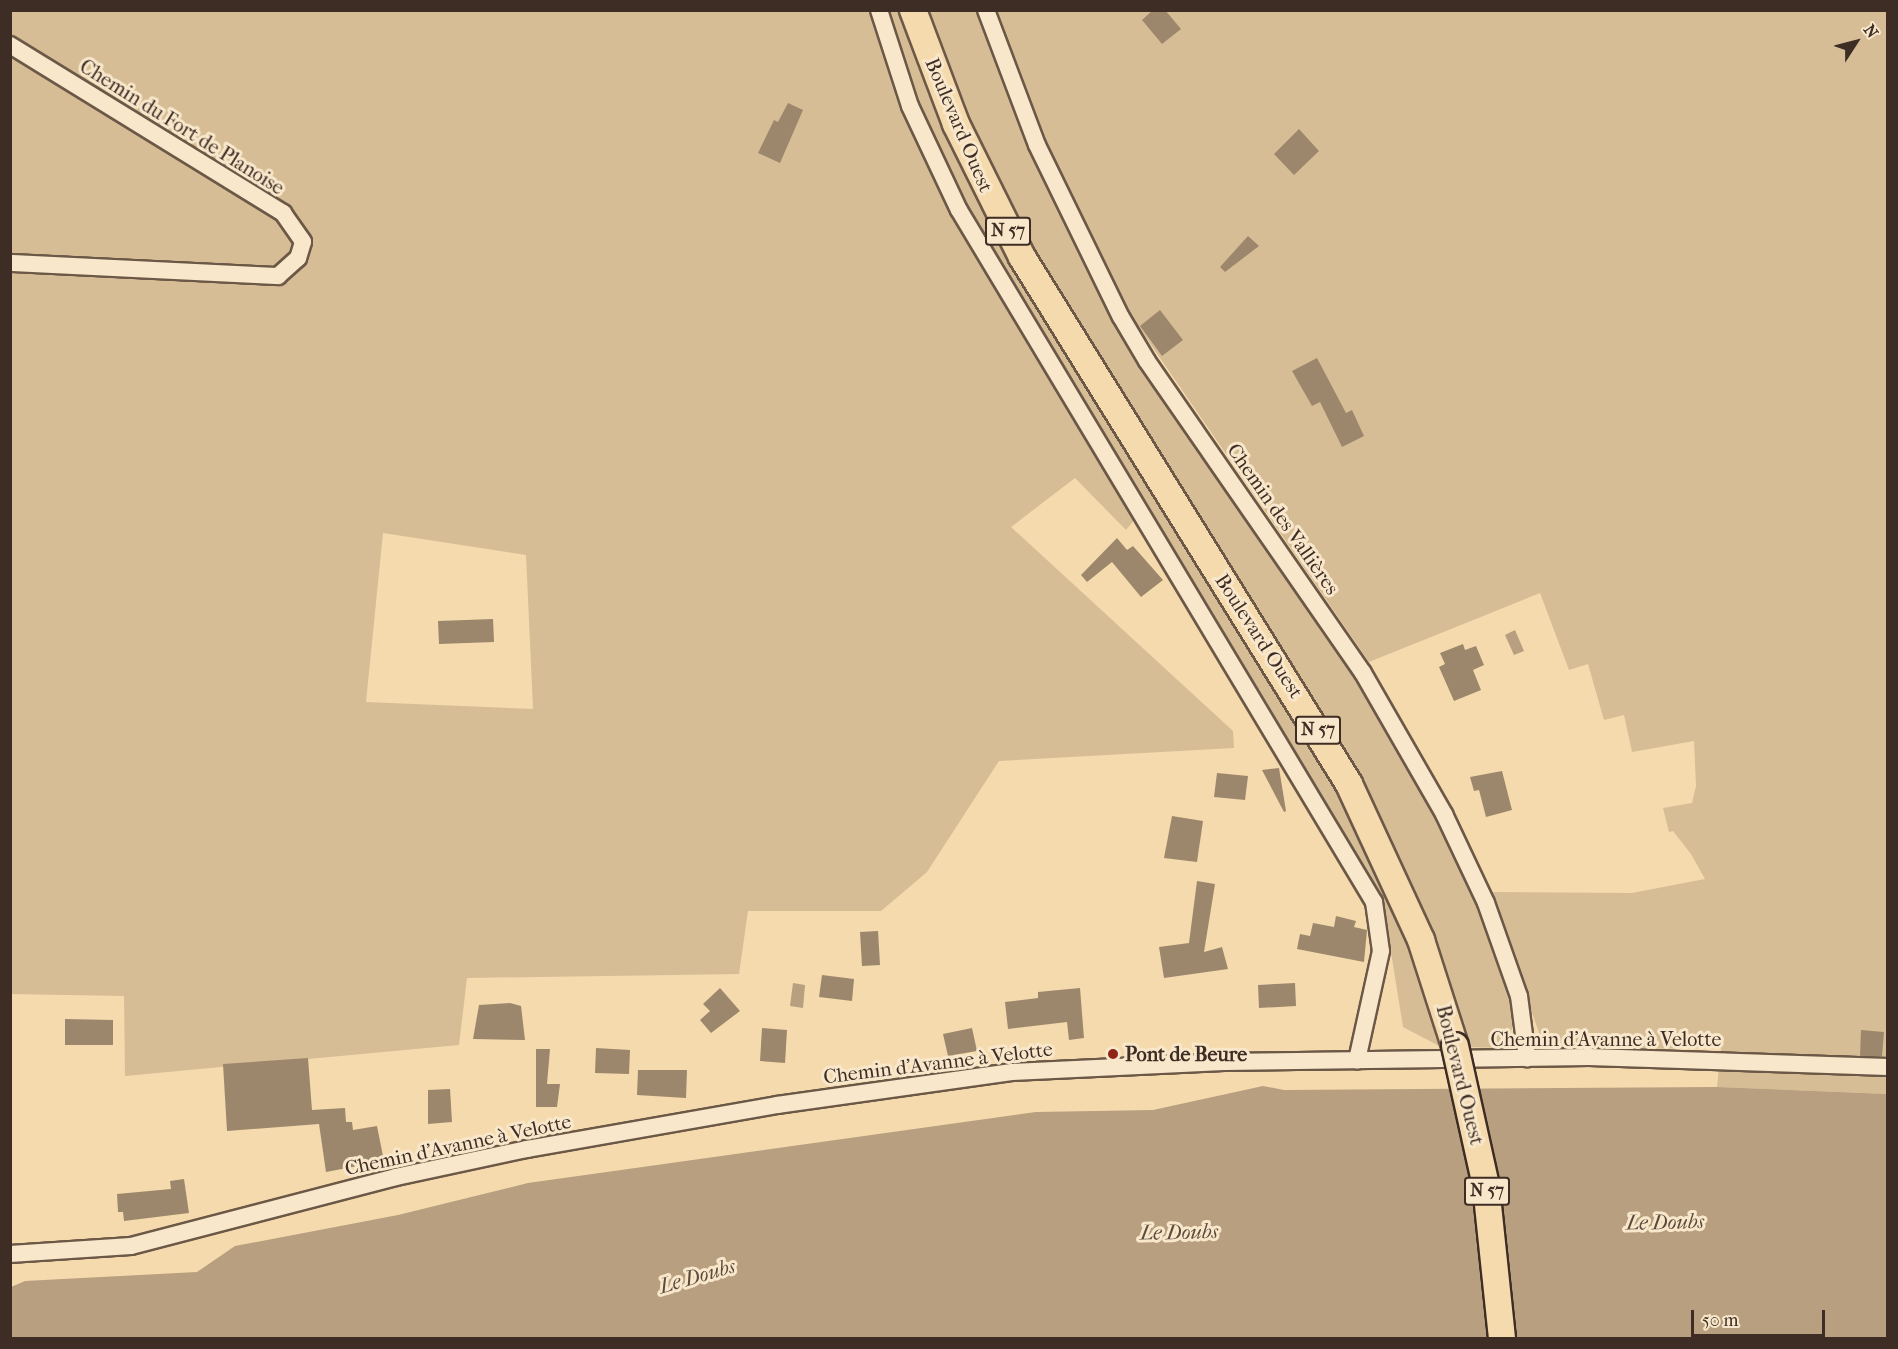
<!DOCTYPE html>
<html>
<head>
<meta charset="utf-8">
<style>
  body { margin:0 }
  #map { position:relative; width:1898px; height:1349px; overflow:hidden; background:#f5daad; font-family:"IM FELL French Canon",serif }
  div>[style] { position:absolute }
  .green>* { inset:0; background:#d6bd96 }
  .water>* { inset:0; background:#b79f7f }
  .building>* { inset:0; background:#9d876c }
  .roads { filter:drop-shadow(2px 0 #6c5847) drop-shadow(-2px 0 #6c5847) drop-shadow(0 2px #6c5847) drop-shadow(0 -2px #6c5847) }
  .street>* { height:16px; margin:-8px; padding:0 8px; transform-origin:8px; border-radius:8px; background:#f8e7ca }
  .primary>* { height:26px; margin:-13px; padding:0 13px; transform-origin:13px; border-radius:13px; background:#f5daad }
  .bridges { filter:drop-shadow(2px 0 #3e2d25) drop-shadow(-2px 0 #3e2d25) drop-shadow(0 2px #3e2d25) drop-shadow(0 -2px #3e2d25) }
  .primary-bridge>* { height:26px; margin:-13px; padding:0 13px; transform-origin:13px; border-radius:13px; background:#f5daad }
  .dots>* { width:16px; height:16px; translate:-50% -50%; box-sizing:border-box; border:3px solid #f8e7ca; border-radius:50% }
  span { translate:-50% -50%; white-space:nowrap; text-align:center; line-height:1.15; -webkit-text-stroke:6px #f8e7ca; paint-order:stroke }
  .shield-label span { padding:2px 4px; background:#f8e7ca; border:2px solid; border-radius:4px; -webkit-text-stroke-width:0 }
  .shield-label { font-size:18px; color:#3e2d25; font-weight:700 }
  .street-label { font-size:20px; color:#3e2d25 }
  .poi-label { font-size:20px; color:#3e2d25; font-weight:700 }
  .left { translate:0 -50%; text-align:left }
  .water-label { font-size:21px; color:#5c4a3c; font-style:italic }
  .frame { position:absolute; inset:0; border:12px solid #3e2d25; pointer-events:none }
  .north { position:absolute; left:1826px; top:12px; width:60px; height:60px; -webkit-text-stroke:4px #f8e7ca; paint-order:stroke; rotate:54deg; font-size:16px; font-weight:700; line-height:24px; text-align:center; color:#3e2d25 }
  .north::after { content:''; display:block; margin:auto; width:21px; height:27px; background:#3e2d25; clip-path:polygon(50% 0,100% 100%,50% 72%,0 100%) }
  .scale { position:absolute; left:1691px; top:1310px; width:134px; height:27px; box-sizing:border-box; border:3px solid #3e2d25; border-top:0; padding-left:8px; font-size:18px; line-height:21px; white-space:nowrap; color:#3e2d25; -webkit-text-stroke:4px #f8e7ca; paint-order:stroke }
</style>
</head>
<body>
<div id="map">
  <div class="green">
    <div style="clip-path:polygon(evenodd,11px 11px,873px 11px,904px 112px,979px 263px,1135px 519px,1126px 530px,1075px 478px,1011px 527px,1233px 731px,1234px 748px,999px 761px,927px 872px,881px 911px,748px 911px,739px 974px,467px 978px,459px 1045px,125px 1076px,124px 996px,11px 994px,11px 11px,383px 533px,526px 555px,533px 709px,366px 702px,383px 533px)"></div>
    <div style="clip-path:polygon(887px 11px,900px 11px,932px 102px,973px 193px,1031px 299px,1350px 809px,1407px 932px,1445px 1049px,1403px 1027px,1384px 909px,959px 197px,904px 73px)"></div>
    <div style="clip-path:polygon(928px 11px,977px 11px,1035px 157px,1114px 323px,1354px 673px,1449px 838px,1502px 964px,1516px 1015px,1506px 1048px,1466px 1047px,1432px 936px,1385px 829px,1326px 719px,1051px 283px,999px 188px,954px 90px)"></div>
    <div style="clip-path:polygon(994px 11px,1887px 11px,1887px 1094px,1717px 1087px,1721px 1048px,1545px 1050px,1490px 892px,1632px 893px,1705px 879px,1691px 854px,1673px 831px,1669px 832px,1663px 808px,1692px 803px,1696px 786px,1694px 741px,1632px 752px,1624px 715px,1604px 720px,1588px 664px,1569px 670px,1540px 593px,1369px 662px,1125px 307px,1019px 83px)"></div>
  </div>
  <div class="water">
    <div style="clip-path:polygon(1515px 630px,1524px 651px,1514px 655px,1505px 635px)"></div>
    <div style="clip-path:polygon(793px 983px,805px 985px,803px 1008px,790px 1006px)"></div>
    <div style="clip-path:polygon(1263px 1086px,1284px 1090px,1717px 1087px,1887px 1094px,1887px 1338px,11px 1338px,11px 1287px,25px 1281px,197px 1272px,235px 1246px,398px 1215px,528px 1183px,1036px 1112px,1153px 1110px)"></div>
  </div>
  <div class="building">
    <div style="clip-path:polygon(1153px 10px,1165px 10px,1181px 29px,1162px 44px,1142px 20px)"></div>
    <div style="clip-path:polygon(788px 103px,803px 110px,780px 163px,758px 153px,774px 120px,778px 122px)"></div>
    <div style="clip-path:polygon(1299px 129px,1319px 151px,1294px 175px,1274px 154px)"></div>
    <div style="clip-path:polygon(1248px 236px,1259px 246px,1225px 272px,1220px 267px)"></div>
    <div style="clip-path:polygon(1160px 310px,1183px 340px,1162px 356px,1140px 326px)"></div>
    <div style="clip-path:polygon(1317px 358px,1346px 413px,1352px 410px,1364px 436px,1342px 447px,1320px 402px,1312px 406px,1292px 371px)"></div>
    <div style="clip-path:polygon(1117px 538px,1127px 550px,1133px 546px,1163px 580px,1141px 597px,1112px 562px,1087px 582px,1081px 575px)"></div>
    <div style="clip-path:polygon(493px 619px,494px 642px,439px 644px,438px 621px)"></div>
    <div style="clip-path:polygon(1463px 644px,1465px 650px,1476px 646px,1484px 665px,1473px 670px,1481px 690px,1454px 701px,1439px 667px,1445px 664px,1440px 653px)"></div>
    <div style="clip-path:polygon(1279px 768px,1286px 811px,1284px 812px,1262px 770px)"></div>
    <div style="clip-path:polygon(1502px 771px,1512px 810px,1486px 817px,1479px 790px,1474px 791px,1470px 777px)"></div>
    <div style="clip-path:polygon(1217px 773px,1248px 776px,1245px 800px,1214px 797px)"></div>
    <div style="clip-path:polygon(1172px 816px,1203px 821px,1197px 862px,1164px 858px)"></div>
    <div style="clip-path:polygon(1197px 881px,1215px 884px,1204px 952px,1222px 947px,1228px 969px,1164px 978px,1159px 947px,1189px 943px)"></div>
    <div style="clip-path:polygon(1336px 916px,1356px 921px,1354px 927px,1367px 930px,1364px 962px,1297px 949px,1300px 934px,1310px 936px,1313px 923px,1334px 927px)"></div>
    <div style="clip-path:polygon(878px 931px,880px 965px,862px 966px,860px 932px)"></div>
    <div style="clip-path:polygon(822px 975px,854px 979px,852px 1001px,819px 997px)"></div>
    <div style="clip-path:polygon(1295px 983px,1296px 1006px,1259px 1008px,1258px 985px)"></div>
    <div style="clip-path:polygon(720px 988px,740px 1011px,711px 1033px,700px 1020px,710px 1011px,703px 1004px)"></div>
    <div style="clip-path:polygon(1080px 988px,1084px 1038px,1069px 1040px,1067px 1022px,1008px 1029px,1005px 1002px,1038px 998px,1038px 992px)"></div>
    <div style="clip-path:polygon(510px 1003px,521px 1006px,525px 1040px,473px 1039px,479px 1005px)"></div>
    <div style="clip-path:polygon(65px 1019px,113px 1020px,113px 1045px,65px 1045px)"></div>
    <div style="clip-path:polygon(762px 1028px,787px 1030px,785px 1063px,760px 1061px)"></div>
    <div style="clip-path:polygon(972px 1028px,977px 1051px,948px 1056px,943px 1034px)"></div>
    <div style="clip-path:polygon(1861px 1030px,1884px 1032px,1882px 1056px,1860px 1056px)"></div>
    <div style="clip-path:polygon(596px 1048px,630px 1050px,629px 1074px,595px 1073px)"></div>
    <div style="clip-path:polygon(536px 1049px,550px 1049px,547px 1084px,560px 1084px,557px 1107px,536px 1107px)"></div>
    <div style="clip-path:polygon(308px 1058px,312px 1110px,345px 1108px,346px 1122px,352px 1122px,353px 1130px,377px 1126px,384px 1161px,326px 1172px,319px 1124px,227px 1131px,223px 1064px)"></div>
    <div style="clip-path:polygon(638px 1070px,687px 1070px,686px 1098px,637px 1095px)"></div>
    <div style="clip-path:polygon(450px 1089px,452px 1122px,428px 1124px,428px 1090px)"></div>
    <div style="clip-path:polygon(184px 1179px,189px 1213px,124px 1221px,123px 1212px,118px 1212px,117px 1194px,171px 1189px,170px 1181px)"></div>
  </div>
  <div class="roads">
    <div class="street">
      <div style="left:879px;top:10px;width:101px;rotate:72.1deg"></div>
      <div style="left:910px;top:106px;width:115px;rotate:64.8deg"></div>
      <div style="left:959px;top:210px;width:807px;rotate:59.05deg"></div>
      <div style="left:1374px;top:902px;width:49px;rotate:81.9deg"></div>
      <div style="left:1381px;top:951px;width:112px;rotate:102.4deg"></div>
      <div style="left:986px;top:10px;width:144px;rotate:69.3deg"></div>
      <div style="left:1037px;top:145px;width:191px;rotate:64deg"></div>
      <div style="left:1121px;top:317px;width:51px;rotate:59.4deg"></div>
      <div style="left:1147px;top:361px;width:379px;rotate:55.3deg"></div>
      <div style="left:1363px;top:673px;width:163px;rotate:60.1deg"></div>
      <div style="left:1444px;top:814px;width:98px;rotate:64.7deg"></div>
      <div style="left:1486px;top:903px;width:99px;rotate:70.5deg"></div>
      <div style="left:1519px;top:996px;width:63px;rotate:82.6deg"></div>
      <div style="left:10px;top:45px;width:321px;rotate:31.6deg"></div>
      <div style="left:283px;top:213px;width:35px;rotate:55deg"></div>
      <div style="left:303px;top:242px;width:17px;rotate:107deg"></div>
      <div style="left:298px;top:258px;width:27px;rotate:138deg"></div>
      <div style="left:278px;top:276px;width:268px;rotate:-177.2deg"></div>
      <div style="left:10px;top:1254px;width:121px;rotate:-3.8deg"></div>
      <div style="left:131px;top:1246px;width:274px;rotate:-14.6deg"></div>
      <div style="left:396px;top:1177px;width:134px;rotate:-12.1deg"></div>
      <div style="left:527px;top:1149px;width:254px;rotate:-10deg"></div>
      <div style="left:777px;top:1105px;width:237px;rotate:-8deg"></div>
      <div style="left:1012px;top:1072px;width:212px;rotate:-2.7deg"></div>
      <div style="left:1224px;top:1062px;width:365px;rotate:-0.8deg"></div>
      <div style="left:1589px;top:1057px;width:299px;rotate:1.9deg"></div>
    </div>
    <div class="primary">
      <div style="left:913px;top:10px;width:122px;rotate:69.3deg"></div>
      <div style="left:956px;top:124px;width:148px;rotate:63.6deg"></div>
      <div style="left:1022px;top:257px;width:620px;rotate:58.18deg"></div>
      <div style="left:1349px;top:784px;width:172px;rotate:65.2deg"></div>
      <div style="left:1421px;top:940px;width:111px;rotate:72.2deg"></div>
    </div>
  </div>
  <div class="bridges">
    <div class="primary-bridge">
      <div style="left:1455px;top:1046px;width:143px;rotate:77.5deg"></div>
      <div style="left:1486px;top:1186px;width:153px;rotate:84deg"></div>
    </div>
  </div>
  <div class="dots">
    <div style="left:1113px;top:1054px;background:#8f2418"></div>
  </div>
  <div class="shield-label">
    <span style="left:1008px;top:231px">N 57</span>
    <span style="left:1318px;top:730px">N 57</span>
    <span style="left:1487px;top:1191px">N 57</span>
  </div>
  <div class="street-label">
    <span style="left:959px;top:125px;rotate:67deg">Boulevard Ouest</span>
    <span style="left:182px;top:127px;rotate:32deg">Chemin du Fort de Planoise</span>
    <span style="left:1283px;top:519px;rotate:55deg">Chemin des Vallières</span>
    <span style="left:1259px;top:636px;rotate:57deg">Boulevard Ouest</span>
    <span style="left:1606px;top:1039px">Chemin d'Avanne à Velotte</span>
    <span style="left:938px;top:1063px;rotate:-7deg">Chemin d'Avanne à Velotte</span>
    <span style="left:1460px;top:1075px;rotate:76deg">Boulevard Ouest</span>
    <span style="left:458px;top:1145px;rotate:-12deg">Chemin d'Avanne à Velotte</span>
  </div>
  <div class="poi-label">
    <span class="left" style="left:1125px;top:1054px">Pont de Beure</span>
  </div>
  <div class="water-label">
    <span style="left:1665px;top:1222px;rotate:-1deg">Le Doubs</span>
    <span style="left:1179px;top:1232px;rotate:-1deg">Le Doubs</span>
    <span style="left:697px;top:1276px;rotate:-16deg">Le Doubs</span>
  </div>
  <div class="frame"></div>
  <div class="north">N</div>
  <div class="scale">50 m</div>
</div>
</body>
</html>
